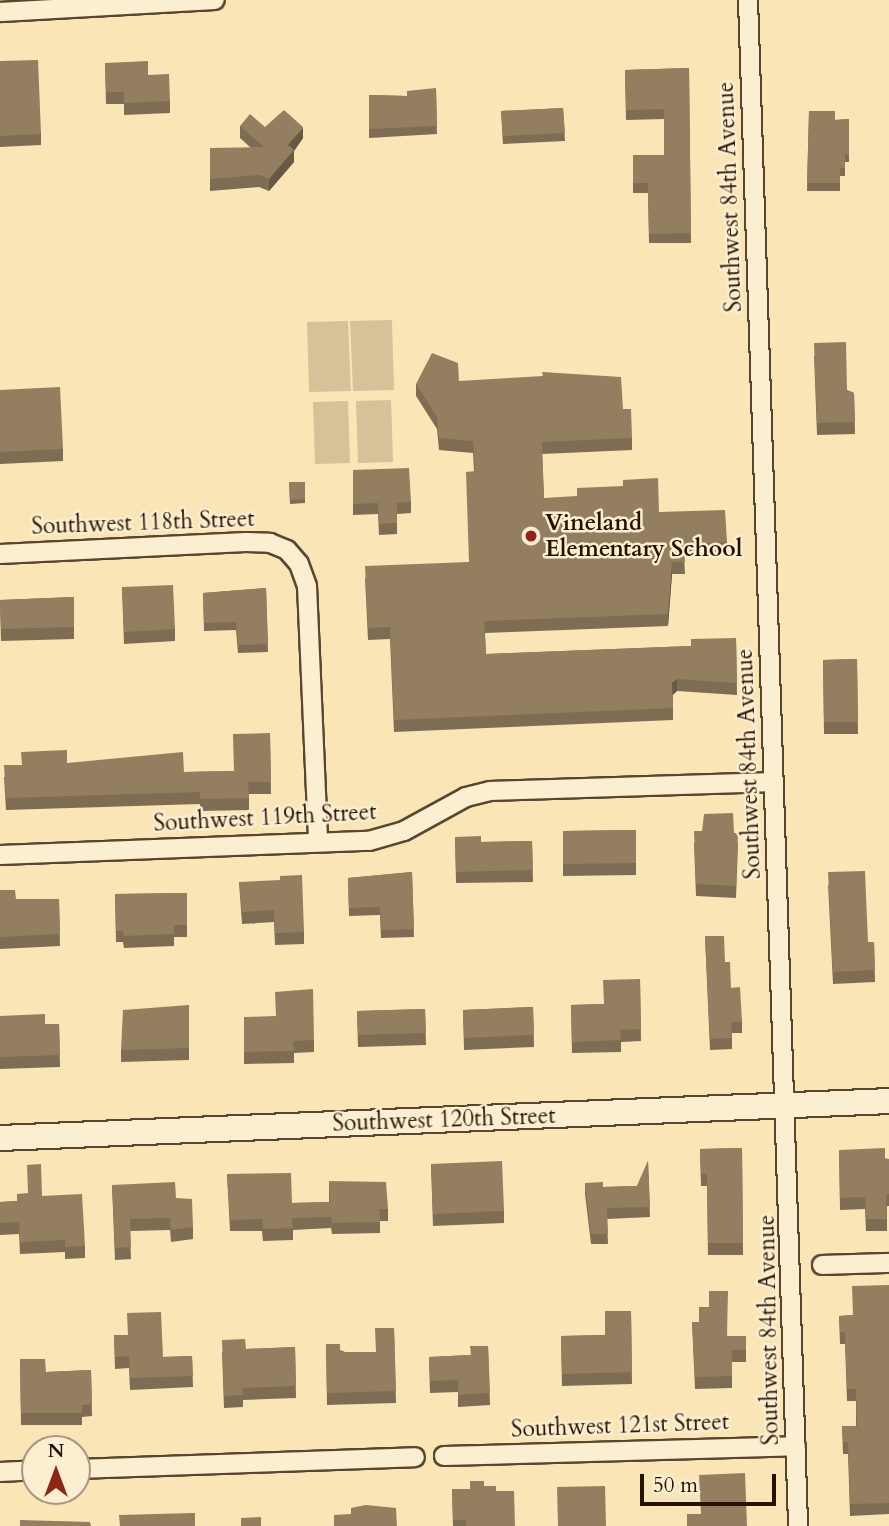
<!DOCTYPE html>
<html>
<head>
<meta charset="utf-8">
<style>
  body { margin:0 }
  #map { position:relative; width:889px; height:1526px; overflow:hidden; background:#fae5b7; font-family:Cardo,serif }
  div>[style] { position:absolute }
  .green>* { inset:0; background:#d6c198 }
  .roads { filter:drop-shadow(2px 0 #5a462e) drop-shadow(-2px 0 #5a462e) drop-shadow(0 2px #5a462e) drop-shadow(0 -2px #5a462e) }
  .street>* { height:18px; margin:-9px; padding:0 9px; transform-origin:9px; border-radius:9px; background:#fceed0 }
  .secondary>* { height:24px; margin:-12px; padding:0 12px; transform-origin:12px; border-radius:12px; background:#fceed0 }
  .wall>* { inset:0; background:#7e6d53 }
  .shaded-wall>* { inset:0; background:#675943 }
  .building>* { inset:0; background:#937f60 }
  .dots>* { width:19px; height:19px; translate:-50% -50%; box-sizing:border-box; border:4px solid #fceed0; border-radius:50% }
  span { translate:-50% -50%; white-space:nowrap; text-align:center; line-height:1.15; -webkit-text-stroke:5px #fceed0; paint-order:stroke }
  .street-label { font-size:23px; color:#241101 }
  .poi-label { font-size:23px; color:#241101; font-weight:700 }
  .left { translate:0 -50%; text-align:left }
  .north { position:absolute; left:21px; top:1435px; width:70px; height:70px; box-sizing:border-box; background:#fceed0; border:2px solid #a6967d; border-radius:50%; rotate:0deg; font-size:19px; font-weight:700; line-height:28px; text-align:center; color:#241101 }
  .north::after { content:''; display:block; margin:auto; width:24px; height:32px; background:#8f2418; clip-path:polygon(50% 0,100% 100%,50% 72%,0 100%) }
  .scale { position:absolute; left:640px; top:1474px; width:136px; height:32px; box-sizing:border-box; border:4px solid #241101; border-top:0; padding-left:9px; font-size:21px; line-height:24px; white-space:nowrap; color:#241101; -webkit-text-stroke:5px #fceed0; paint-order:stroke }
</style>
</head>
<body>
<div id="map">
  <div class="green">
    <div style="clip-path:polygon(392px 320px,394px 390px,353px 391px,350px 321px)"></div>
    <div style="clip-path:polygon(348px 321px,351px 391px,309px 392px,307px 322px)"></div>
    <div style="clip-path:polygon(391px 400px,393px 462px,358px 463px,356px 401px)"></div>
    <div style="clip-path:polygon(348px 401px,350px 463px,315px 464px,313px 402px)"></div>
  </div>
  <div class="roads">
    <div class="street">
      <div style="left:748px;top:0;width:1527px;rotate:88.12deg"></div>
      <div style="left:0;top:12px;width:215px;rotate:-3.2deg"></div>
      <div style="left:0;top:554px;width:246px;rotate:-2.8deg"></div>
      <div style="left:246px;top:542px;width:24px;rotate:2deg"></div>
      <div style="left:270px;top:543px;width:18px;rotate:22deg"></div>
      <div style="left:287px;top:550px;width:18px;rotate:49deg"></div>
      <div style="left:299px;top:564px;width:23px;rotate:70deg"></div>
      <div style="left:307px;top:586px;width:256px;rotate:87.5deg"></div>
      <div style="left:0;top:855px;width:369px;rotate:-2.2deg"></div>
      <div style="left:369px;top:841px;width:36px;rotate:-16deg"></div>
      <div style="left:404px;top:831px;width:71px;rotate:-28.7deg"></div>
      <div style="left:466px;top:797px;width:25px;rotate:-14deg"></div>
      <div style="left:490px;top:791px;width:284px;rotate:-1.8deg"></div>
      <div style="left:822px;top:1265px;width:67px;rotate:-1.7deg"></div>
      <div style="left:444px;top:1456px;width:352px;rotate:-1.6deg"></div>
      <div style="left:77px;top:1469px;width:338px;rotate:-2deg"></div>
      <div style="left:0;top:1472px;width:35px;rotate:-3deg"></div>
    </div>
    <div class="secondary">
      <div style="left:0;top:1138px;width:890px;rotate:-2.38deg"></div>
    </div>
  </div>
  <div class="wall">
    <div style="clip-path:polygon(0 61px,41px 134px,41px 145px,0 147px)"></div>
    <div style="clip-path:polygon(105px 63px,148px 75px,170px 101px,170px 113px,124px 115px,124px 104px,106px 104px)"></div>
    <div style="clip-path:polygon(689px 68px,691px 243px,649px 243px,648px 193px,633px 193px,633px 155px,664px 155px,664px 119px,626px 120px,625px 70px)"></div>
    <div style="clip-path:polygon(436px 88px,437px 134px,369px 138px,369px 95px,407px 96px)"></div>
    <div style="clip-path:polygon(563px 108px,565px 141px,503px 144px,501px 111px)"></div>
    <div style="clip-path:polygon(809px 111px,835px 120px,849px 119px,849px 162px,845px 162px,845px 176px,840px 176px,840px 191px,807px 191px)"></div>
    <div style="clip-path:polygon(240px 126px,265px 127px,303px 138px,294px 151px,294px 162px,269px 191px,259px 187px,210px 191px,210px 148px,251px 148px,240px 138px)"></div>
    <div style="clip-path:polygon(814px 355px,847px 390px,854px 393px,855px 434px,817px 435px)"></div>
    <div style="clip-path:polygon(459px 381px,623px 409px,632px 438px,632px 450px,542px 454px,544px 498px,659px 512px,727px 542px,727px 554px,684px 556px,685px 574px,672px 574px,668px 626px,485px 633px,486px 654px,691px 646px,736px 638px,737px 695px,677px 691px,673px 695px,673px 720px,394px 732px,390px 639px,368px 640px,365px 578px,469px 562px,474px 471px,473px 453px,439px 450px,437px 429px,416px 396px,416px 384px)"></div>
    <div style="clip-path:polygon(0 390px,63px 449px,63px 461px,0 464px)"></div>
    <div style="clip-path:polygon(353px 470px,411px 502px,411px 513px,397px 514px,397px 534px,379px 535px,378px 514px,353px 515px)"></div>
    <div style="clip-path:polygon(289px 482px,305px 482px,305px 503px,290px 504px)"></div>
    <div style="clip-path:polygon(122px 587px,175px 629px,175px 641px,124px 644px)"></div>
    <div style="clip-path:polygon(266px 588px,268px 652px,238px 653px,236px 630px,204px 631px,203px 593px)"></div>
    <div style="clip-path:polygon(74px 597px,74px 639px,1px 641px,0 600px)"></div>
    <div style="clip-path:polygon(857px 659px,858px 734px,824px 734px,823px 660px)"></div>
    <div style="clip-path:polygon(270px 733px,271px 794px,249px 794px,249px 810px,200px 811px,200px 804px,6px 810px,4px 777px,67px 763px,184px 772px,234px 771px)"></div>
    <div style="clip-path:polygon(636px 830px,636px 875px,563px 876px,563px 831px)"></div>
    <div style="clip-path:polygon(734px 833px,738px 844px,736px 898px,696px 896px,694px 843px)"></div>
    <div style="clip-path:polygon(455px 837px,481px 842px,532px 841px,533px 882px,456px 883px)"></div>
    <div style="clip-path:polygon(412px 872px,414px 937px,381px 938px,380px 915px,349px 916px,348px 878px)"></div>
    <div style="clip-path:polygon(239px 882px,304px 932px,304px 944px,275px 945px,274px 922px,242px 924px)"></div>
    <div style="clip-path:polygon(828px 884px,868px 942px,874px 942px,875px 982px,833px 984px)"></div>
    <div style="clip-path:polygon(0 890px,16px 899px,59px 899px,60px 946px,0 949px)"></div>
    <div style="clip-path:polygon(187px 893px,187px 937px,174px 937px,174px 946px,124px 948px,123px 942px,116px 942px,115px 894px)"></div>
    <div style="clip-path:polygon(705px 936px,731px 988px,742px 1022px,742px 1033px,732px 1033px,732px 1049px,710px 1050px)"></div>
    <div style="clip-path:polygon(640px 979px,641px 1041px,621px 1042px,621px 1052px,572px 1053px,571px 1005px,604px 1004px)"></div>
    <div style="clip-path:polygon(189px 1005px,189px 1060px,121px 1062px,121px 1050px)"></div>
    <div style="clip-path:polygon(533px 1007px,534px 1047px,464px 1050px,463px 1010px)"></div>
    <div style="clip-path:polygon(425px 1009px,426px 1045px,358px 1047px,357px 1011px)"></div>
    <div style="clip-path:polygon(0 1016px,45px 1024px,59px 1024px,60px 1067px,0 1069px)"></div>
    <div style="clip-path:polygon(244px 1017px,314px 1040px,314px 1052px,294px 1053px,294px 1063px,244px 1064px)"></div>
    <div style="clip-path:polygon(742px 1148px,743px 1255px,708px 1255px,707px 1186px,701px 1186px,700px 1149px)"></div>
    <div style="clip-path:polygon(839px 1150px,889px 1159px,889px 1206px,887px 1206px,887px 1231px,866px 1231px,865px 1209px,840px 1210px)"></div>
    <div style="clip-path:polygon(648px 1161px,650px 1217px,607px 1219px,608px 1244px,591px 1244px,585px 1194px,585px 1183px,603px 1187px,637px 1186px)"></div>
    <div style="clip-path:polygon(431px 1164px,504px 1211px,504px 1223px,433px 1226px)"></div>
    <div style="clip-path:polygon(227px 1174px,292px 1203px,329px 1202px,329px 1181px,388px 1209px,388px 1221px,380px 1221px,380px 1233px,332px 1234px,331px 1228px,293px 1230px,293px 1240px,263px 1241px,262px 1231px,230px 1231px)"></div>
    <div style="clip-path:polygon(112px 1185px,176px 1198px,193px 1227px,193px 1239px,171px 1242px,170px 1230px,130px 1231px,131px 1259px,115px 1260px)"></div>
    <div style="clip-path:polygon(42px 1196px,85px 1246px,85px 1258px,65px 1259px,65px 1252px,20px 1254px,19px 1234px,0 1235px,0 1202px,17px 1201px)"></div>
    <div style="clip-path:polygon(889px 1285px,889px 1514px,850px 1516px,848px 1454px,843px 1454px,842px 1426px,856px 1426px,856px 1401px,847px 1401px,845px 1344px,840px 1344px,839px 1316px,853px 1315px)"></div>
    <div style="clip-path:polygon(631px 1311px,632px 1384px,562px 1386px,561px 1336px,605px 1335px)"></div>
    <div style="clip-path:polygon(692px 1322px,699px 1322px,728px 1336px,746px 1336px,746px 1362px,732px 1362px,732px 1388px,695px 1389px)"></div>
    <div style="clip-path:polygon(394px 1328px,396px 1403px,327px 1405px,326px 1344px,345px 1352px,376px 1352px)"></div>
    <div style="clip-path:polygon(114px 1335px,163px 1357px,192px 1356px,193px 1387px,130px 1390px,129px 1368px,115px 1369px)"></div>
    <div style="clip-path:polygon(488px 1346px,490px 1405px,458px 1407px,458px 1392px,430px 1393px,429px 1357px,470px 1355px)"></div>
    <div style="clip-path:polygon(295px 1347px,296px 1398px,243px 1400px,243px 1407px,224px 1408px,222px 1352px,246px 1349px)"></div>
    <div style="clip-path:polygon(20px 1359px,46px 1372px,91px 1370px,92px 1416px,82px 1417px,82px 1425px,21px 1425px)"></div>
    <div style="clip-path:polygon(484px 1486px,496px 1491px,515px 1526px,453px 1526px,452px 1489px,470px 1489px)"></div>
  </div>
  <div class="shaded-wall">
    <div style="clip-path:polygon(303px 127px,303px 138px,294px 151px,294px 162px,269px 191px,269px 179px,288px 145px)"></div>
    <div style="clip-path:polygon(672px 562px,672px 574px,668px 626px,668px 614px)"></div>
    <div style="clip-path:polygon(677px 679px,677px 691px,672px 695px,672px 683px)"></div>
  </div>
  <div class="building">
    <div style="clip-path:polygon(38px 60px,41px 134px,0 136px,0 61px)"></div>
    <div style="clip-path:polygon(148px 61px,148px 75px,169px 74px,170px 101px,124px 103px,124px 92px,106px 92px,105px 63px)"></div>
    <div style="clip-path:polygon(689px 68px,691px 233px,649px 234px,648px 183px,633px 183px,633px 155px,664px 155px,664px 109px,626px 110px,625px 70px)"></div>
    <div style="clip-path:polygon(436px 88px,437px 126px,369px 129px,369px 95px,407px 96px,407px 91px)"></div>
    <div style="clip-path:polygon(563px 108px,565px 133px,503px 136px,501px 111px)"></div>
    <div style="clip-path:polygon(284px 110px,303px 127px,288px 145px,294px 150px,269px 179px,259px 175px,210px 179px,210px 148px,264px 147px,240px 126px,250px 114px,265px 127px)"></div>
    <div style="clip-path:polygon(809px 111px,835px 111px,835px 120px,849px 119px,849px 154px,845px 154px,845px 168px,840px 168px,840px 183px,807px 183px)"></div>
    <div style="clip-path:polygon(846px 342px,847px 390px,854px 393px,855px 422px,817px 423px,814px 343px)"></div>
    <div style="clip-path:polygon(432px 353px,458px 363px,459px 381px,543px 376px,542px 372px,621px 377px,623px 409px,631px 409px,632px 438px,542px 442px,544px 498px,577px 496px,577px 488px,623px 486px,623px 480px,658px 478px,659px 512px,725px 510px,727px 542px,684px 544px,685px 562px,672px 562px,668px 614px,484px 621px,486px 654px,691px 646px,691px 639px,736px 638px,737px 683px,677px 679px,672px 683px,673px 708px,394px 720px,390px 627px,368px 628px,365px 566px,469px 562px,466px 472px,475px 471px,473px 441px,439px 438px,437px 417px,416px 384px)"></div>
    <div style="clip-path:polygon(60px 387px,63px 449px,0 452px,0 390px)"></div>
    <div style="clip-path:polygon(409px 468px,411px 502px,397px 503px,397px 523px,379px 524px,378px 503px,353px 504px,353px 470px)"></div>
    <div style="clip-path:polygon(289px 482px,305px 482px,305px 499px,290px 500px)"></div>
    <div style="clip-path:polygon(173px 585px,175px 629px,124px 632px,122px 587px)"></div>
    <div style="clip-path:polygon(266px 588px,268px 644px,238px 645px,236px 622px,204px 623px,203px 593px)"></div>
    <div style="clip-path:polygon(74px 597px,74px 627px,1px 629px,0 600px)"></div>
    <div style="clip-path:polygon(857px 659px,858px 722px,824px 722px,823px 660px)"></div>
    <div style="clip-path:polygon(270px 733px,271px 782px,248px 782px,249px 798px,200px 799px,200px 792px,6px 798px,4px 765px,22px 765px,21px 752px,67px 750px,67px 763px,183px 752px,184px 772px,234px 771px,233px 734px)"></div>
    <div style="clip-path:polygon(733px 813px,734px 833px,738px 833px,736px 886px,696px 884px,694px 831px,702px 831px,704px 814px)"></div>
    <div style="clip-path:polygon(636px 830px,636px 863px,563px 864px,563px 831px)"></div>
    <div style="clip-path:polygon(481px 836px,481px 842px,532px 841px,533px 870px,456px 872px,455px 837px)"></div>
    <div style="clip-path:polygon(865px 871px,868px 942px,874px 942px,875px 970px,833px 972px,828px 872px)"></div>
    <div style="clip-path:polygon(412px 872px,414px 929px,381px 930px,380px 907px,349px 908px,348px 878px)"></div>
    <div style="clip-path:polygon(302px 875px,304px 932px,275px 933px,274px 910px,242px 912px,239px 882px,280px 880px,280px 876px)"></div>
    <div style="clip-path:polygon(0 890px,15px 890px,16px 899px,59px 899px,60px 934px,0 937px)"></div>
    <div style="clip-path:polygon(187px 893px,187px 925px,174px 925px,174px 934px,124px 936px,123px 931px,116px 931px,115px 894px)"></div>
    <div style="clip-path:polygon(705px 936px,724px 936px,725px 962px,730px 962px,731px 988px,740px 987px,742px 1022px,731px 1022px,732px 1038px,710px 1039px)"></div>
    <div style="clip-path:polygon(640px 979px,641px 1029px,620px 1030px,621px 1040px,572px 1042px,571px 1005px,604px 1004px,603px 980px)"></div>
    <div style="clip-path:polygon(313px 989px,314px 1040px,293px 1041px,294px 1051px,244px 1052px,244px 1017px,276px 1016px,275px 992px)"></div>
    <div style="clip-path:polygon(189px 1005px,189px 1048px,121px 1050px,123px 1010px)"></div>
    <div style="clip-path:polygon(533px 1007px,534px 1035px,464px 1038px,463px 1010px)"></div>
    <div style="clip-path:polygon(425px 1009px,426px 1033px,358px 1035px,357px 1011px)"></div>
    <div style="clip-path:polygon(45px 1014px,45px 1024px,59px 1024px,60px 1055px,0 1057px,0 1016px)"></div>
    <div style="clip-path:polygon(742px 1148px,743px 1243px,708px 1243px,707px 1174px,701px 1174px,700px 1149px)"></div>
    <div style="clip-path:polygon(885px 1148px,885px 1159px,889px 1159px,889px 1194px,886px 1195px,887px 1219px,866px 1219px,865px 1197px,840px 1198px,839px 1150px)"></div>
    <div style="clip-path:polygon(502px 1161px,504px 1211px,433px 1214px,431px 1164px)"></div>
    <div style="clip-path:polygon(648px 1161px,650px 1207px,607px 1208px,608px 1234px,591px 1234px,585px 1183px,603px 1182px,603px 1187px,637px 1186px)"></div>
    <div style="clip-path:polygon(41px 1164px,42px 1196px,82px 1194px,85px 1246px,65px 1247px,65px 1240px,20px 1242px,19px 1222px,0 1223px,0 1202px,17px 1201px,17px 1194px,28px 1193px,27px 1165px)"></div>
    <div style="clip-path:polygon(291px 1173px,292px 1203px,330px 1202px,329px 1181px,386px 1182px,388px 1209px,379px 1209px,380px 1222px,332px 1223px,331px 1217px,292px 1218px,293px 1228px,263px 1229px,262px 1219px,230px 1220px,227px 1174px)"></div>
    <div style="clip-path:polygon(175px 1182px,176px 1198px,192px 1199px,193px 1227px,171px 1230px,170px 1218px,130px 1219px,131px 1247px,115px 1248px,112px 1185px)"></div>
    <div style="clip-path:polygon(889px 1285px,889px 1503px,850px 1504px,848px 1442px,843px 1442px,842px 1426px,857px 1426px,856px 1389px,847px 1389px,845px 1332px,840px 1332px,839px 1316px,853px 1315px,852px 1286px)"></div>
    <div style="clip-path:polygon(709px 1291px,728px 1291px,727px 1336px,746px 1336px,746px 1350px,732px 1350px,732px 1376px,695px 1377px,692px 1322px,699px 1322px,699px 1307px,709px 1307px)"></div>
    <div style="clip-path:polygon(605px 1311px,631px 1311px,632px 1372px,562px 1374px,561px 1336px,605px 1335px)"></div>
    <div style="clip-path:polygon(161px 1312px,163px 1357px,192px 1356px,193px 1376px,130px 1378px,129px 1356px,115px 1357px,114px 1335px,128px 1335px,127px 1313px)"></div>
    <div style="clip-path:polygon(375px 1328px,394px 1328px,396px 1391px,327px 1393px,326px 1344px,340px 1344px,340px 1351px,345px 1352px,376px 1352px)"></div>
    <div style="clip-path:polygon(245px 1339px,246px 1349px,295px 1347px,296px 1386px,242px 1388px,243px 1395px,224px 1396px,222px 1340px)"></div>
    <div style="clip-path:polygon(470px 1346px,488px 1346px,490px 1393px,458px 1395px,458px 1380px,430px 1381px,429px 1357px,471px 1355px)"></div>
    <div style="clip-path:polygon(20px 1359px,45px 1359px,46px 1372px,91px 1370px,92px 1404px,82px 1405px,82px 1413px,21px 1413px)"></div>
    <div style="clip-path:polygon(745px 1473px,747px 1526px,687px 1526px,687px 1514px,701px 1514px,699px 1475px)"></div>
    <div style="clip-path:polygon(470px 1481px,484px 1481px,484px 1486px,496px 1486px,496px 1491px,514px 1491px,515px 1526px,466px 1526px,466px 1520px,453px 1520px,452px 1489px,470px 1489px)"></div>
    <div style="clip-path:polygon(605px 1486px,606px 1526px,558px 1526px,557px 1487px)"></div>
    <div style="clip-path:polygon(366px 1505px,396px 1508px,397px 1526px,334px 1526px,334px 1515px,351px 1514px,351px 1508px)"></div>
    <div style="clip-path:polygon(195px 1513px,195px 1526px,120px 1526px,119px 1515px)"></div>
    <div style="clip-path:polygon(261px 1517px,261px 1526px,241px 1526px,241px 1518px)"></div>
    <div style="clip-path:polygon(20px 1520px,90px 1522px,91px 1526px,20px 1526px)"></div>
  </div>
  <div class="dots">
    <div style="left:531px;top:536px;background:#8f2418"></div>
  </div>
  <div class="street-label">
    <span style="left:730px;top:197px;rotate:-92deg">Southwest 84th Avenue</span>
    <span style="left:143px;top:523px;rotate:-2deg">Southwest 118th Street</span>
    <span style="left:749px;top:764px;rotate:-92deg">Southwest 84th Avenue</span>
    <span style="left:265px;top:818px;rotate:-3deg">Southwest 119th Street</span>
    <span style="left:444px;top:1120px;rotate:-2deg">Southwest 120th Street</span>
    <span style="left:769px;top:1330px;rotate:-91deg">Southwest 84th Avenue</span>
    <span style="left:620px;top:1426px;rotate:-2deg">Southwest 121st Street</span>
  </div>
  <div class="poi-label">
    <span class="left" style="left:545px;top:536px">Vineland<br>Elementary School</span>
  </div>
  <div class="north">N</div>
  <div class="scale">50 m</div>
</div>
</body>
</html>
